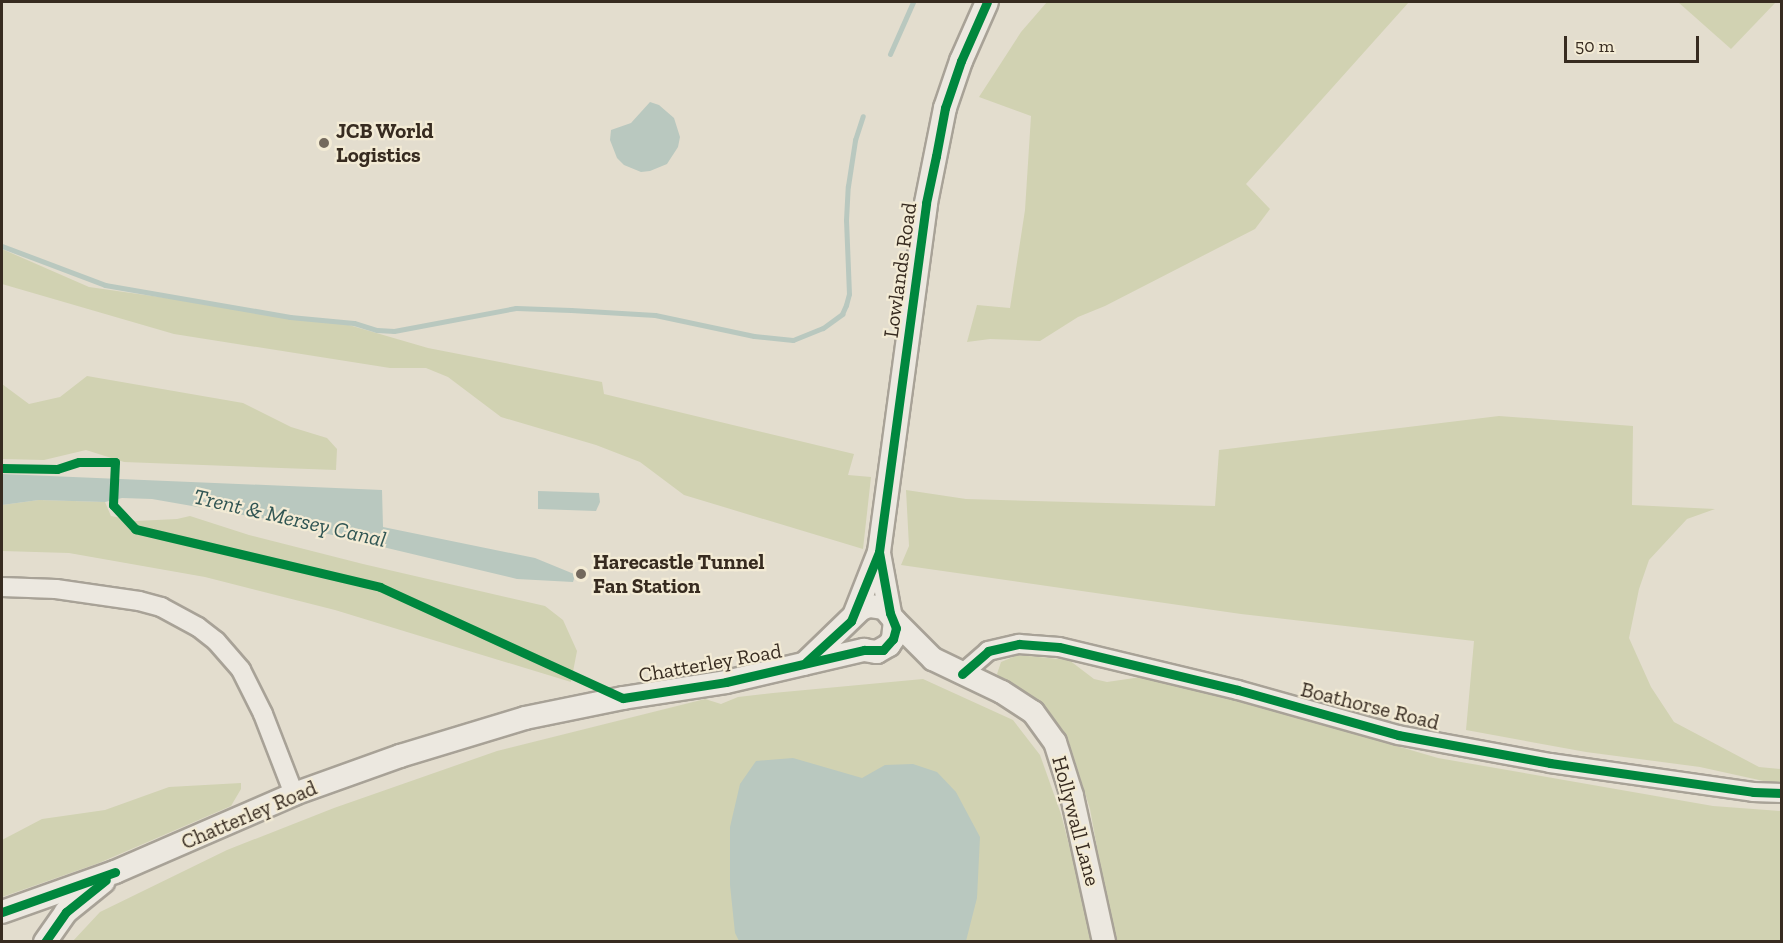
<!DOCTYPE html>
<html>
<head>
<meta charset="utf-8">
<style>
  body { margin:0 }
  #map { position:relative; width:1783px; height:943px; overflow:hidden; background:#e3ddce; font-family:"Zilla Slab",serif }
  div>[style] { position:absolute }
  .green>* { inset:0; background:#d1d2b2 }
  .water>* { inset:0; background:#b9c8bf }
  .stream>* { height:5px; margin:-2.5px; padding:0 2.5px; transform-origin:2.5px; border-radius:2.5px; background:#b9c8bf }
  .roads { filter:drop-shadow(2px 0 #a8a297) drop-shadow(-2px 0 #a8a297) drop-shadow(0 2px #a8a297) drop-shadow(0 -2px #a8a297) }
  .minor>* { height:18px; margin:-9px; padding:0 9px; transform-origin:9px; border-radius:9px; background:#ece8e0 }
  .tertiary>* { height:22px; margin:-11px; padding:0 11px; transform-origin:11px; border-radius:11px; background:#ece8e0 }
  .cycleway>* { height:9px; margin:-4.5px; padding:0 4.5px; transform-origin:4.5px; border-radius:4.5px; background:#00873e }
  .dots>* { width:16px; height:16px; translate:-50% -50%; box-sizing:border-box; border:3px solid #f3ebd5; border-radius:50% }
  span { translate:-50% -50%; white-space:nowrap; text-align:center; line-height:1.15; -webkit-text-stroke:4.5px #f3ebd5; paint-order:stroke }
  .poi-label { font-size:21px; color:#372b20; font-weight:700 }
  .left { translate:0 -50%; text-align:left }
  .street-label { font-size:21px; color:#372b20 }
  .water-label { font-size:22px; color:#305553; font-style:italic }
  .frame { position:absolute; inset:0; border:3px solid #372b20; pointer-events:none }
  .scale { position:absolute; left:1564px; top:36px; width:135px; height:27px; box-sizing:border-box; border:3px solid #372b20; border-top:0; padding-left:8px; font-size:18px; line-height:21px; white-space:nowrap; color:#372b20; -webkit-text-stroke:4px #f3ebd5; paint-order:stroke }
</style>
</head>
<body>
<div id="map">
  <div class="green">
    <div style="clip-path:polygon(1047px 2px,1409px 2px,1246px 184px,1270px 209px,1255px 229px,1105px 306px,1078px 317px,1040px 341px,990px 339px,967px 342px,977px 305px,1010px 308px,1025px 210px,1031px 116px,979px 97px,1021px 32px)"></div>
    <div style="clip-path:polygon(1678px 2px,1776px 2px,1731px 49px)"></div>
    <div style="clip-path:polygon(2px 249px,89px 287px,342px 323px,428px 348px,602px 382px,604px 394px,854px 454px,848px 475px,871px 477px,863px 549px,684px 495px,640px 462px,596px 445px,501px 417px,448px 377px,426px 368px,390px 368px,174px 334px,2px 284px)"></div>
    <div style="clip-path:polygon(87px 376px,243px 403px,291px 427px,327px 438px,337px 449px,336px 470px,124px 462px,86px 450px,44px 460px,2px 459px,2px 384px,29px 404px,60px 397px)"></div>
    <div style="clip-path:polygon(1499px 416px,1633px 426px,1632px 505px,1715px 509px,1687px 519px,1649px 560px,1639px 589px,1629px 638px,1651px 687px,1674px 722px,1759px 767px,1781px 769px,1781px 782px,1768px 782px,1700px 767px,1586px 752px,1466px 730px,1474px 641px,1241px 614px,901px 565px,909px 546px,906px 490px,966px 499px,1215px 506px,1219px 450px)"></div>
    <div style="clip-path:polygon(39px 500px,105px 502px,111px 516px,136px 521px,177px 519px,190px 516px,249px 535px,363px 564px,545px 606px,563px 620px,577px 651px,571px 682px,335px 610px,205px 577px,69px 553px,2px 551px,2px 505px)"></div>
    <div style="clip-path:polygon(1018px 655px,1069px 660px,1094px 679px,1107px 682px,1148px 676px,1253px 704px,1438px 758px,1713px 806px,1781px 811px,1781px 941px,1114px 941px,1090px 809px,1067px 736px,1049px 712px,1026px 692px,1003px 681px,997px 674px,1001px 662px)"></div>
    <div style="clip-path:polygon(923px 679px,1013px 720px,1040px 755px,1061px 814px,1094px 941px,72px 942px,100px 912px,227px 850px,334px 808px,497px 751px,705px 699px,721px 704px,738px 697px,773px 693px)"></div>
    <div style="clip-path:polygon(241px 783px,241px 789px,231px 806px,99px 863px,2px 897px,2px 840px,42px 819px,105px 810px,169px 787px)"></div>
  </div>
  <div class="water">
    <div style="clip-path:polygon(650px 102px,659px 105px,674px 118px,680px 137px,678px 147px,667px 164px,650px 171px,641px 172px,624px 165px,617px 158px,610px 140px,611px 130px,631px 123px)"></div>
    <div style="clip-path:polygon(2px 474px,382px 490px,383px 527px,535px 558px,574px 574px,574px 579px,573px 582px,517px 579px,261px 518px,152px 499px,122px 498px,105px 502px,39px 500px,2px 505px)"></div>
    <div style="clip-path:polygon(538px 491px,599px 493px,600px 502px,596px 511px,538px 509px)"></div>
    <div style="clip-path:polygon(793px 758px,862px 778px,885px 765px,913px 764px,937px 772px,956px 792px,980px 837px,977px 898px,966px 941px,739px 941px,735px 933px,730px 885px,730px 827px,740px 784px,756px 761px)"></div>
  </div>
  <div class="stream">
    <div style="left:890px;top:54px;width:57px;rotate:-66.1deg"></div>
    <div style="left:2px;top:246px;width:110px;rotate:20.7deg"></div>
    <div style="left:105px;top:285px;width:188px;rotate:9.8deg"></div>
    <div style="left:290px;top:317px;width:64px;rotate:5.4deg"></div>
    <div style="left:354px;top:323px;width:24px;rotate:17deg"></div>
    <div style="left:377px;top:330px;width:17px;rotate:3deg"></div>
    <div style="left:394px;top:331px;width:124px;rotate:-10.7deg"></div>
    <div style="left:516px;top:308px;width:55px;rotate:2.1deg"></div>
    <div style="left:571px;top:310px;width:84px;rotate:3.4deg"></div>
    <div style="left:655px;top:315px;width:101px;rotate:12deg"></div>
    <div style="left:754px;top:336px;width:39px;rotate:6deg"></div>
    <div style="left:793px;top:340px;width:32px;rotate:-22deg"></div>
    <div style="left:823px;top:328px;width:24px;rotate:-36deg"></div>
    <div style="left:842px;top:314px;width:10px;rotate:-66deg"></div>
    <div style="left:846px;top:305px;width:11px;rotate:-75deg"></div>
    <div style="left:849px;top:294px;width:74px;rotate:-92.3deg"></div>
    <div style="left:846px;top:220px;width:34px;rotate:-87deg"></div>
    <div style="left:848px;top:186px;width:47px;rotate:-81.3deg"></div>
    <div style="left:855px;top:140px;width:25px;rotate:-72deg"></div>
  </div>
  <div class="roads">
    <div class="minor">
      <div style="left:2px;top:587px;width:54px;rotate:2.1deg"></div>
      <div style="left:56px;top:589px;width:84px;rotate:8.2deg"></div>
      <div style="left:139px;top:601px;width:23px;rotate:15deg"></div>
      <div style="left:161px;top:607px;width:42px;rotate:28.4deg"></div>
      <div style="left:198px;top:627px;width:23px;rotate:38deg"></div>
      <div style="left:216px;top:641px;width:38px;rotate:49deg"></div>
      <div style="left:241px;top:670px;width:49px;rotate:63.4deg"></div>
      <div style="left:263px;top:714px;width:86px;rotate:68.8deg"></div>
      <div style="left:962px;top:674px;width:35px;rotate:-41deg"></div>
      <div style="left:988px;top:651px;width:32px;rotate:-13deg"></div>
      <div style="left:1019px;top:644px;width:40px;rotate:4.3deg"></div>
      <div style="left:1059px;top:647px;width:184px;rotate:13.5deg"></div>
      <div style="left:1238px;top:690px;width:166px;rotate:15.7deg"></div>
      <div style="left:1398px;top:735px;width:155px;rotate:10.4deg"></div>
      <div style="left:1550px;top:763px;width:205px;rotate:8.1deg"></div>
      <div style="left:1753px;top:792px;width:29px;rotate:2deg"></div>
    </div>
    <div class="tertiary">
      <div style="left:879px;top:553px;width:61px;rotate:79.6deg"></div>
      <div style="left:855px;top:613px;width:66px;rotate:-68.5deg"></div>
      <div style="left:879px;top:552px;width:352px;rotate:-82.3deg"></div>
      <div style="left:926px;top:203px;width:97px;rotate:-78.7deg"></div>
      <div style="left:945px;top:108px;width:50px;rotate:-71.2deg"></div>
      <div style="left:961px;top:61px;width:64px;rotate:-66.2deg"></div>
      <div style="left:895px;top:621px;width:54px;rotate:45deg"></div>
      <div style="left:933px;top:659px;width:76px;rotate:25.6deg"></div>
      <div style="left:1002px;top:692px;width:37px;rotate:33deg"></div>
      <div style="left:1033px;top:712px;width:37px;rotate:54deg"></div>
      <div style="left:1055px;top:742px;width:57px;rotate:72.5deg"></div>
      <div style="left:1072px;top:796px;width:149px;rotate:77.6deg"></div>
      <div style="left:2px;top:912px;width:120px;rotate:-19.5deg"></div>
      <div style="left:115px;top:872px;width:195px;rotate:-23.5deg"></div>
      <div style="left:294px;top:794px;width:113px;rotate:-19.7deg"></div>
      <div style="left:400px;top:756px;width:131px;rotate:-16.9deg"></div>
      <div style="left:525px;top:718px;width:100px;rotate:-11.5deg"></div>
      <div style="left:623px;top:698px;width:104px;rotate:-8.8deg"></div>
      <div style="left:726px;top:682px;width:142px;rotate:-13.1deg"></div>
      <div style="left:864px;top:650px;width:13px;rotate:9deg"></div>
      <div style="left:877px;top:652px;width:14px;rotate:-30deg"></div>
      <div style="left:889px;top:645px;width:7px;rotate:-56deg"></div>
      <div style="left:893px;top:639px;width:18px;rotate:-84deg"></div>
      <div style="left:895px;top:621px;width:17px;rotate:-130deg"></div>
      <div style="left:884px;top:608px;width:15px;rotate:-172deg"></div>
      <div style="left:869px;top:606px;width:9px;rotate:159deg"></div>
      <div style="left:861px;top:609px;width:79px;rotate:136deg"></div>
      <div style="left:45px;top:942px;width:37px;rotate:-55deg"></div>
      <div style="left:66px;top:912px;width:48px;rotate:-39deg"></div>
    </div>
  </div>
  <div class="cycleway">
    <div style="left:2px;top:468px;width:55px;rotate:1deg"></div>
    <div style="left:57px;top:469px;width:23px;rotate:-18deg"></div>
    <div style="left:79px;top:462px;width:36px"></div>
    <div style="left:115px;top:462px;width:43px;rotate:92.7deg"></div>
    <div style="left:113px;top:505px;width:33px;rotate:47deg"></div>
    <div style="left:135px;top:529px;width:252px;rotate:13.3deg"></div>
    <div style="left:380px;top:587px;width:267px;rotate:24.6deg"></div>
    <div style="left:623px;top:698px;width:104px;rotate:-8.8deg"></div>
    <div style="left:726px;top:682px;width:142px;rotate:-13.1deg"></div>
    <div style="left:864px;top:650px;width:19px"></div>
    <div style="left:883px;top:650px;width:15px;rotate:-48deg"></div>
    <div style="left:893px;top:639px;width:11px;rotate:-75deg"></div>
    <div style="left:896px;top:628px;width:16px;rotate:-112deg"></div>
    <div style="left:890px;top:613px;width:62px;rotate:-100.2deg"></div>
    <div style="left:806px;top:662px;width:61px;rotate:-42.3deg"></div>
    <div style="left:851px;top:621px;width:74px;rotate:-67.9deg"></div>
    <div style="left:879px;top:552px;width:352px;rotate:-82.3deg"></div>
    <div style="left:926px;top:203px;width:48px;rotate:-78deg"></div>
    <div style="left:936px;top:156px;width:49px;rotate:-79.4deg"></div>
    <div style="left:945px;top:108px;width:50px;rotate:-71.2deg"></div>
    <div style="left:961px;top:61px;width:64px;rotate:-66.2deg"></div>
    <div style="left:962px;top:674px;width:35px;rotate:-41deg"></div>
    <div style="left:988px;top:651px;width:32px;rotate:-13deg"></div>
    <div style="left:1019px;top:644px;width:40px;rotate:4.3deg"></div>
    <div style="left:1059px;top:647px;width:184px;rotate:13.5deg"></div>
    <div style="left:1238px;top:690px;width:166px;rotate:15.7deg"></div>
    <div style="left:1398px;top:735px;width:155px;rotate:10.4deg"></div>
    <div style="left:1550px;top:763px;width:205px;rotate:8.1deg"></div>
    <div style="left:1753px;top:792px;width:29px;rotate:2deg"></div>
    <div style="left:2px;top:912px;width:120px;rotate:-19.5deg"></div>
    <div style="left:45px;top:942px;width:37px;rotate:-55deg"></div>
    <div style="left:66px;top:912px;width:51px;rotate:-38.7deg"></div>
  </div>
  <div class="dots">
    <div style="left:324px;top:143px;background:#73695d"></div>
    <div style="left:581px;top:574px;background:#73695d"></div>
  </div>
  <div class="poi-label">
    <span class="left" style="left:336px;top:143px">JCB World<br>Logistics</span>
    <span class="left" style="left:593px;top:574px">Harecastle Tunnel<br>Fan Station</span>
  </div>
  <div class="street-label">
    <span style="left:900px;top:270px;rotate:-82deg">Lowlands Road</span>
    <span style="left:710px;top:663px;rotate:-10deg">Chatterley Road</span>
    <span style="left:1370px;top:706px;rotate:14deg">Boathorse Road</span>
    <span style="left:249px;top:815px;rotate:-23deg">Chatterley Road</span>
    <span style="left:1076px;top:821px;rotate:75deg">Hollywall Lane</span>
  </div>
  <div class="water-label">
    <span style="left:290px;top:518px;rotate:13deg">Trent &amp; Mersey Canal</span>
  </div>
  <div class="frame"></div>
  <div class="scale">50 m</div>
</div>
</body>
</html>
